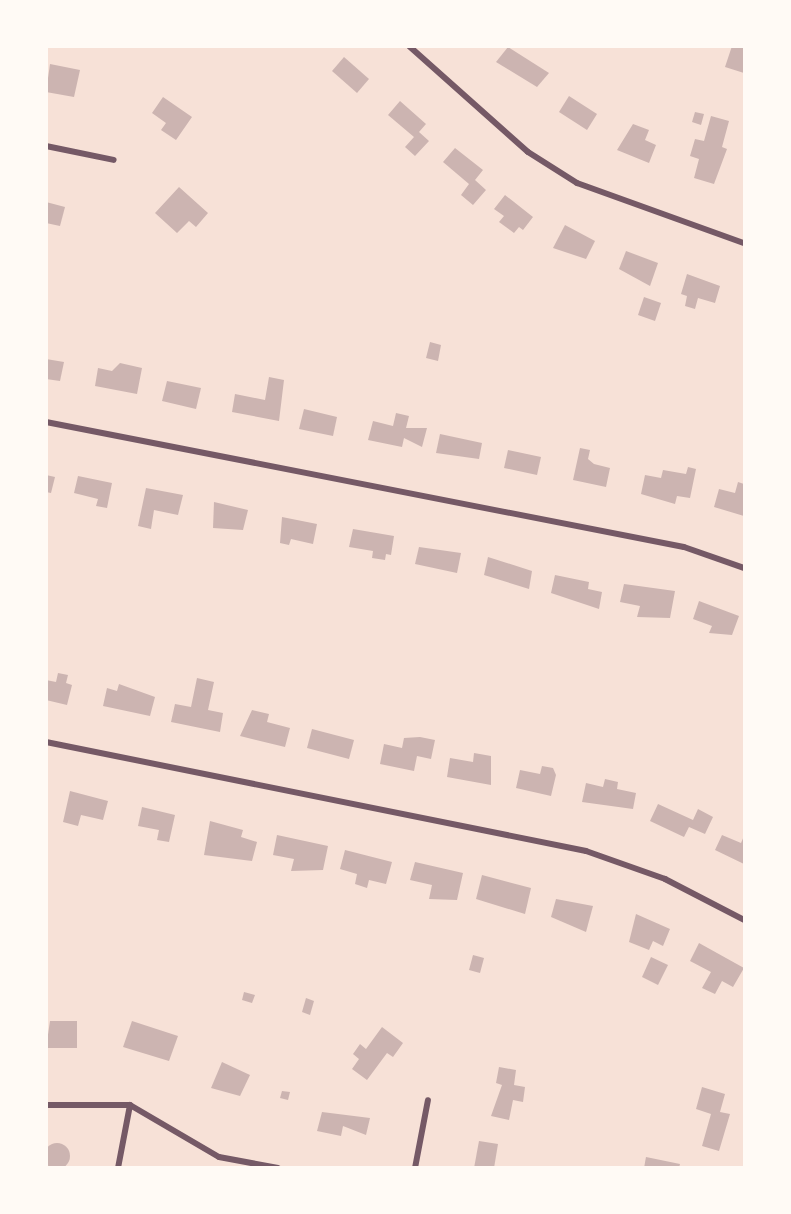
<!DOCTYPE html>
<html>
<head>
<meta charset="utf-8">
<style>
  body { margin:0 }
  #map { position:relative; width:791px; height:1214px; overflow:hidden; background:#f7e1d7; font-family:"Fira Sans Condensed",sans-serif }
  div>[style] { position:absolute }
  .building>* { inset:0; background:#ccb4b1 }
  .round { border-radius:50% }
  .minor>* { height:6px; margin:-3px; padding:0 3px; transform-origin:3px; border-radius:3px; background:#755966 }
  span { translate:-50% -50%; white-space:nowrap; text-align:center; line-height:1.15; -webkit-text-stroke:5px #fffaf5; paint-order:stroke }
  .frame { position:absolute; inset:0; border:48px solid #fffaf5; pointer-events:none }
</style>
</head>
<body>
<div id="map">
  <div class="building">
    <div style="clip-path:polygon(732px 46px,744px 46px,744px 73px,725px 67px)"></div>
    <div style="clip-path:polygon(508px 47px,549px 73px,537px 87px,496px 62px)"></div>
    <div style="clip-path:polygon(344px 57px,369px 79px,357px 93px,332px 71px)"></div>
    <div style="clip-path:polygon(50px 64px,80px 70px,74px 97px,46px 92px)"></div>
    <div style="clip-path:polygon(569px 96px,597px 114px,587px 130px,559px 112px)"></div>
    <div style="clip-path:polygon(163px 97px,192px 117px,176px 140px,161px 130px,166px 123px,152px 113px)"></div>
    <div style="clip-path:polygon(400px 101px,426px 124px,419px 132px,429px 141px,415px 156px,405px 147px,414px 137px,388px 115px)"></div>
    <div style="clip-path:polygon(695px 112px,704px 114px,701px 125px,692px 122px)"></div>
    <div style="clip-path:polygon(711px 116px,729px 121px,722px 147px,727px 149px,714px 184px,694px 178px,699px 159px,690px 156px,695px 139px,704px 141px)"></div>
    <div style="clip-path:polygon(633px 124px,649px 130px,645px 140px,656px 145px,649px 163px,617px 150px)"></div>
    <div style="clip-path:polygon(455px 148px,483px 170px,475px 180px,486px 190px,473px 205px,461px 195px,469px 184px,443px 162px)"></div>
    <div style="clip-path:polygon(179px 187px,208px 213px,196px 227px,189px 221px,177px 233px,155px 213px)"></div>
    <div style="clip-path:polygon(505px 195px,533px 217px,523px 230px,519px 227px,514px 233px,499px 222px,504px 216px,494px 209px)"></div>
    <div style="clip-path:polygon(46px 202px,65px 207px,60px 226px,46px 223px)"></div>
    <div style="clip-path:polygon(565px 225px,595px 241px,586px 259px,553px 248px)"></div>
    <div style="clip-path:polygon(626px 251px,658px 263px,650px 286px,619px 269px)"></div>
    <div style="clip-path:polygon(687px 274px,720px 286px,715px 303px,698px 298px,695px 309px,685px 306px,687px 296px,681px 294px)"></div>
    <div style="clip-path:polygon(644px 297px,661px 303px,655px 321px,638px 315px)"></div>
    <div style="clip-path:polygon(430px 342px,441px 345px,438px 361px,426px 358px)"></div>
    <div style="clip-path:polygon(46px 359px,64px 362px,60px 381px,46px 379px)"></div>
    <div style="clip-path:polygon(120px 363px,142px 368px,137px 394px,95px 386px,98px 368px,112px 371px)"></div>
    <div style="clip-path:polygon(269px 377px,284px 380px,279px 421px,232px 412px,235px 394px,265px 400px)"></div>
    <div style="clip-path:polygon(167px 381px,201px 388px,196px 409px,162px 401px)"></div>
    <div style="clip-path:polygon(304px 409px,337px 417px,333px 436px,299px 429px)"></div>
    <div style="clip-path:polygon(396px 413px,409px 416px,406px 428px,427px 428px,422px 447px,404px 438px,402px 447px,368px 440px,373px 421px,393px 426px)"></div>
    <div style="clip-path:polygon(440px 434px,482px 443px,479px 459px,436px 453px)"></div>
    <div style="clip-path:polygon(580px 448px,590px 450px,588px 459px,594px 464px,610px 468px,606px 487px,573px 480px)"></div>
    <div style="clip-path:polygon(508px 450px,541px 457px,537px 475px,504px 468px)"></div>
    <div style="clip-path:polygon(688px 467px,696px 469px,690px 498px,677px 496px,675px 504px,641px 494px,645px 475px,661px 478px,663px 470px,686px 474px)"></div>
    <div style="clip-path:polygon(46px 475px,55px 477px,51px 493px,46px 492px)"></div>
    <div style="clip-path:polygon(78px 476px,112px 483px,107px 508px,96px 506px,98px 499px,74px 493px)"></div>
    <div style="clip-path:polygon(738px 482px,744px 484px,744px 516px,714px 507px,719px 489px,735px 493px)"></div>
    <div style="clip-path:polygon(146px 488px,183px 495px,178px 515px,154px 510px,151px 529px,138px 526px)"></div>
    <div style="clip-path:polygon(214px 502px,248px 510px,243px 530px,213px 528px)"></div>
    <div style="clip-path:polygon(282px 517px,317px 524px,313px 544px,291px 539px,289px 545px,280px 543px)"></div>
    <div style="clip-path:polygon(353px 529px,394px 536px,391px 555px,386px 554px,385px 560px,372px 558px,373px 551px,349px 547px)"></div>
    <div style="clip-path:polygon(419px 547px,461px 553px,457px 573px,415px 564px)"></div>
    <div style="clip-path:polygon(488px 557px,532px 571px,529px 589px,484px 575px)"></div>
    <div style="clip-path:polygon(555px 575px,589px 582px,588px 589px,602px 592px,599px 609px,551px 593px)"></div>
    <div style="clip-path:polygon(624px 584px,675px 591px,670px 618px,637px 617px,640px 606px,620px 602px)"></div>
    <div style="clip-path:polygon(699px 601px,739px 616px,732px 635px,709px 633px,712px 626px,693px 619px)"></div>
    <div style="clip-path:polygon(58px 673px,68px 675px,66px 683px,72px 685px,67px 705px,46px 700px,46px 680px,56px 682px)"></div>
    <div style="clip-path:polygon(197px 678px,214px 682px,208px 710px,223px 713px,220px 732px,171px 722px,175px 704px,191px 707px)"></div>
    <div style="clip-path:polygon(119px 684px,155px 697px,150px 716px,103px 706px,107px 688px,117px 691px)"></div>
    <div style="clip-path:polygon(252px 710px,269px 714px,267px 722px,290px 728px,285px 747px,240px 736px)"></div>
    <div style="clip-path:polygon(312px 729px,354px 740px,349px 759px,307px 748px)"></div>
    <div style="clip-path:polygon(420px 737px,435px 740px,431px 759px,417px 756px,414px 771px,380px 764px,384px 744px,402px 748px,404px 738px)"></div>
    <div style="clip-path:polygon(474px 753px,491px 756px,491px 785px,447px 777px,450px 758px,473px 762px)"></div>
    <div style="clip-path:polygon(542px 766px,553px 768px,556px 775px,551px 796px,516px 788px,520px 770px,540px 774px)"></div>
    <div style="clip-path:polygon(605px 779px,618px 782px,617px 789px,636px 793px,633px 809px,582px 802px,586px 783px,603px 787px)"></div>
    <div style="clip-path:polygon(70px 791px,108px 801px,103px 820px,81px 815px,78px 826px,63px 822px)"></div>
    <div style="clip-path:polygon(658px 804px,693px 820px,698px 809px,713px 817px,705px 834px,689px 827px,684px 837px,650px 821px)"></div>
    <div style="clip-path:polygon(142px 807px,175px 815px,169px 842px,157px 840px,159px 830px,138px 826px)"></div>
    <div style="clip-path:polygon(210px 821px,243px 830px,241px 837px,257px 842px,252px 861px,204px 855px)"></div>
    <div style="clip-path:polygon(277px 835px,328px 846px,323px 870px,291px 871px,294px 859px,273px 855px)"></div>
    <div style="clip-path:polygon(722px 835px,741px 843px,744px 836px,744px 864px,715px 850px)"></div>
    <div style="clip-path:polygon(345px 850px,392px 862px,386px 884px,369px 880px,367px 888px,355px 884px,357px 874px,340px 869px)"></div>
    <div style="clip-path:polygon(415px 862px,463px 873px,457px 900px,429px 899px,432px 885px,410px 880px)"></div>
    <div style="clip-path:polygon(482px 875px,531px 888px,525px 914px,476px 899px)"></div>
    <div style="clip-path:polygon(556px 899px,593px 906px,586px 932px,551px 917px)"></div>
    <div style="clip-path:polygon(636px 914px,670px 929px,663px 946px,653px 941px,649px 950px,629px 942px)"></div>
    <div style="clip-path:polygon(699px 943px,744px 968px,733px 987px,722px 981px,715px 994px,702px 988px,711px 972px,690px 961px)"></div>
    <div style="clip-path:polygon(473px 955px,484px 958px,480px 973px,469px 970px)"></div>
    <div style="clip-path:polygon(651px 957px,668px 965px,658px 985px,642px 977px)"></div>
    <div style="clip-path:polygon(244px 992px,255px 995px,252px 1003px,242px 1000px)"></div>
    <div style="clip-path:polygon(306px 998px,314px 1001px,310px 1015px,302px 1012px)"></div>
    <div style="clip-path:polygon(50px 1021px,77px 1021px,77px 1048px,46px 1048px)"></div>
    <div style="clip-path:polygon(132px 1021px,178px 1036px,169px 1061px,123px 1047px)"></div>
    <div style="clip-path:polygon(382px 1027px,403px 1043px,393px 1057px,387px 1053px,367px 1080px,352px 1069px,359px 1059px,353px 1054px,360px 1044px,366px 1049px)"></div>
    <div style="clip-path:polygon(222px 1062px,250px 1075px,240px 1096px,211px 1088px)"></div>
    <div style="clip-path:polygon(499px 1067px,516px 1070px,514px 1085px,525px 1087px,523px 1102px,513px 1100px,509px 1120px,491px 1116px,502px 1085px,496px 1083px)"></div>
    <div style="clip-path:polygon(702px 1087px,725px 1094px,720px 1112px,730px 1114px,719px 1151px,702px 1146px,711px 1114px,696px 1109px)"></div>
    <div style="clip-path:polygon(282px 1091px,290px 1092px,288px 1100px,280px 1098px)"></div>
    <div style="clip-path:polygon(322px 1112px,370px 1118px,366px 1135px,343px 1126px,341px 1136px,317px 1131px)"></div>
    <div style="clip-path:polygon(479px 1141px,498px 1144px,494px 1168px,474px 1168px)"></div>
    <div class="round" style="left:44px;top:1143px;width:26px;height:26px"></div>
    <div style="clip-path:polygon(646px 1157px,680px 1164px,679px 1168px,644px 1168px)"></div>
  </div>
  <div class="minor">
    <div style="left:409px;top:46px;width:159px;rotate:41.7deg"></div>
    <div style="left:528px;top:152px;width:58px;rotate:32.3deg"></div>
    <div style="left:577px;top:183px;width:177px;rotate:19.8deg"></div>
    <div style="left:46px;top:146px;width:69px;rotate:11.6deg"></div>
    <div style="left:46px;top:422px;width:650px;rotate:11.09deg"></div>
    <div style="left:684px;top:547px;width:64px;rotate:19.3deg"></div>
    <div style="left:46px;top:742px;width:551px;rotate:11.41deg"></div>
    <div style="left:586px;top:851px;width:84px;rotate:19.5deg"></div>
    <div style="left:665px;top:879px;width:89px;rotate:27.4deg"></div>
    <div style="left:46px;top:1105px;width:84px"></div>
    <div style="left:130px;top:1105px;width:103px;rotate:30.3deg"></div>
    <div style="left:219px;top:1157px;width:60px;rotate:10.6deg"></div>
    <div style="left:118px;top:1168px;width:64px;rotate:-79.2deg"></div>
    <div style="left:415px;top:1168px;width:69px;rotate:-79.2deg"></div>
  </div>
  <div class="frame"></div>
</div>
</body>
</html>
